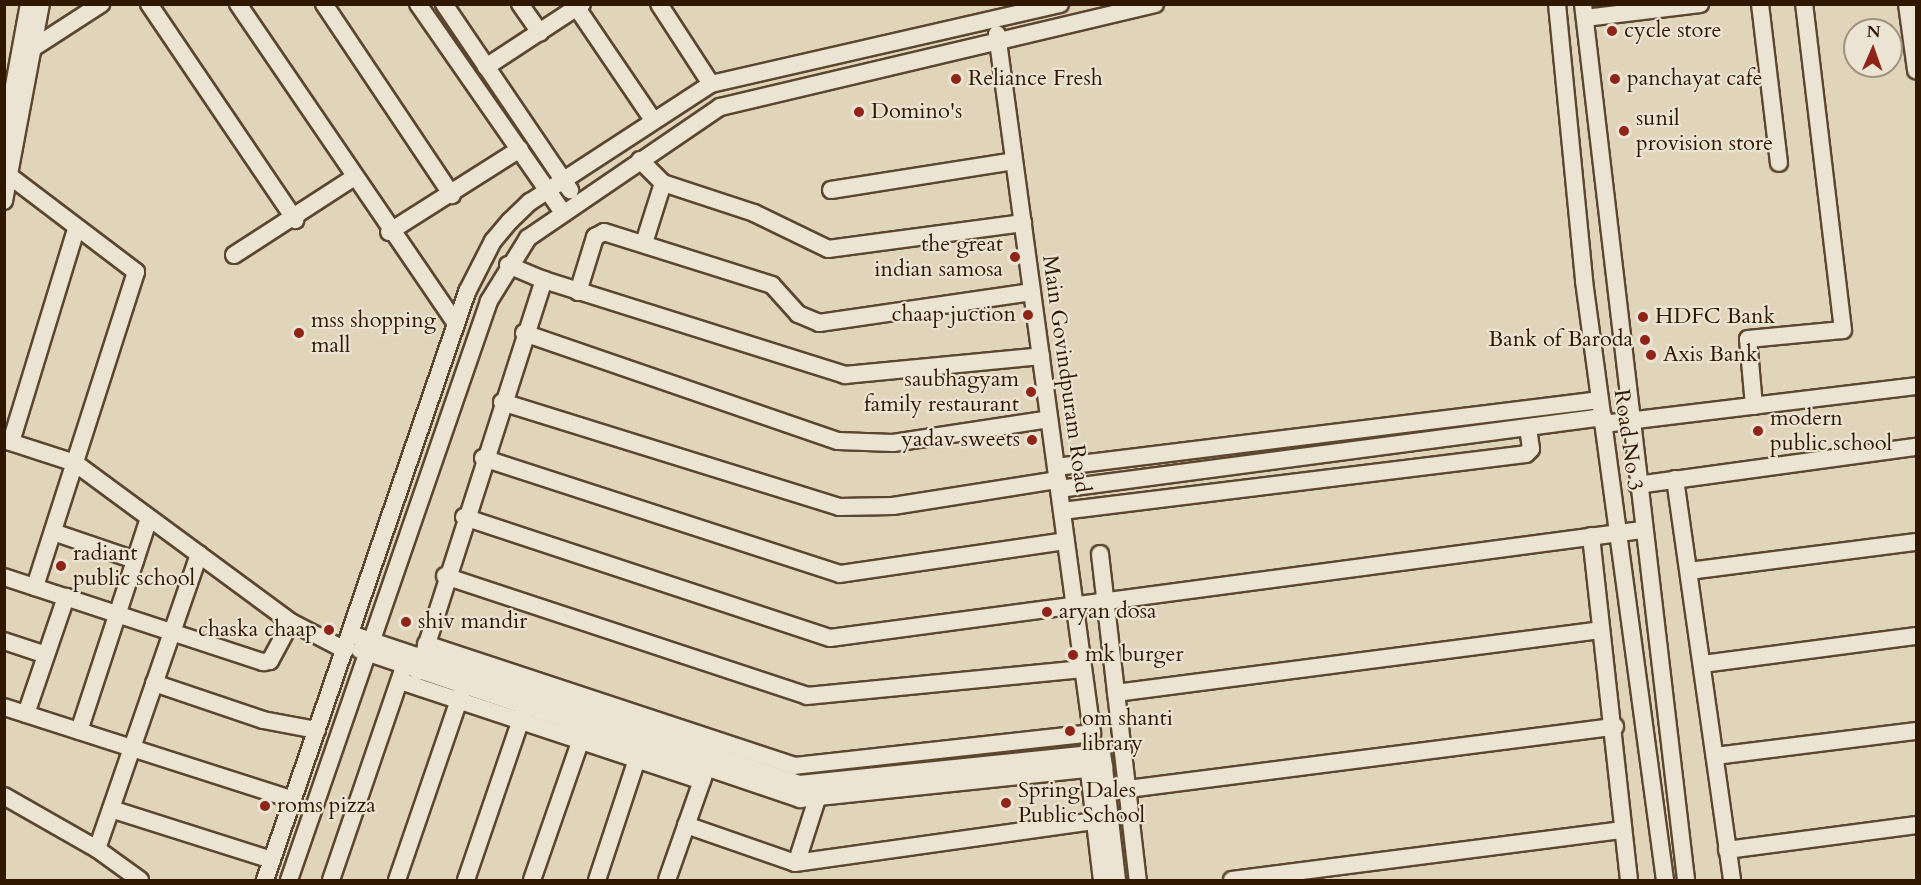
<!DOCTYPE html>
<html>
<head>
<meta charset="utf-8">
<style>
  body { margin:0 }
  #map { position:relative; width:1921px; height:885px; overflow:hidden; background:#e0d5bb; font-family:Cardo,serif }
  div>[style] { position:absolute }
  .roads { filter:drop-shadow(2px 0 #5b462f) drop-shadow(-2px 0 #5b462f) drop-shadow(0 2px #5b462f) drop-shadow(0 -2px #5b462f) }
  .minor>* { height:16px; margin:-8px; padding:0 8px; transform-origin:8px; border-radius:8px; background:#ebe4d3 }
  .dots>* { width:16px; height:16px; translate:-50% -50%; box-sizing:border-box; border:3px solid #ebe4d3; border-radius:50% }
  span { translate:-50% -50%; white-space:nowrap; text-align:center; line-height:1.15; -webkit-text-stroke:4.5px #ebe4d3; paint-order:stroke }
  .poi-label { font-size:22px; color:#2f1700 }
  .left { translate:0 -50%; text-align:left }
  .right { translate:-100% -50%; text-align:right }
  .street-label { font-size:22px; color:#2f1700 }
  .frame { position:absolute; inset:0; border:6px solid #2f1700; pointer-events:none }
  .north { position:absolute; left:1843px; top:18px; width:60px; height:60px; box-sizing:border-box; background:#ebe4d3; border:2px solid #a0927f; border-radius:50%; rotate:2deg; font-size:16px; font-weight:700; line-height:24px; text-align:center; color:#2f1700 }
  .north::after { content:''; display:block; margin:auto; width:21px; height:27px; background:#8f2418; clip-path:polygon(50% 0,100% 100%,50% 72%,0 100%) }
</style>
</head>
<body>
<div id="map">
  <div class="roads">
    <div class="minor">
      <div style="left:149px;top:4px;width:261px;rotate:55.9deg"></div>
      <div style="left:238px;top:4px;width:387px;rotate:55.7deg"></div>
      <div style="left:324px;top:4px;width:230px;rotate:56.2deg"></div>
      <div style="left:418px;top:4px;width:252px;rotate:55.2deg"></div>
      <div style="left:444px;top:4px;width:225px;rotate:55.9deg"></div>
      <div style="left:520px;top:4px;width:35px;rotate:55deg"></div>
      <div style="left:659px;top:4px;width:95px;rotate:57deg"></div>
      <div style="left:1557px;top:4px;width:278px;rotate:84.4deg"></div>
      <div style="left:1584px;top:281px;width:604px;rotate:82.3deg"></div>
      <div style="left:1583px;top:4px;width:882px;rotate:83.29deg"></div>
      <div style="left:1760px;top:4px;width:160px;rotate:83.2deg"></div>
      <div style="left:1907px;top:4px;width:67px;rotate:82.2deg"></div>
      <div style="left:577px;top:8px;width:135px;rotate:55.8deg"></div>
      <div style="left:1585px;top:18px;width:116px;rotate:-6.9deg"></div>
      <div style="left:997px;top:34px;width:705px;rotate:82.26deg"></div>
      <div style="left:1092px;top:733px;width:23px;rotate:103deg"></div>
      <div style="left:1087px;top:755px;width:126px;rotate:83.2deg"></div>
      <div style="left:30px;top:50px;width:85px;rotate:-32.9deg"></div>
      <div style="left:486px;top:67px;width:115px;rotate:-33.3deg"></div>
      <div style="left:4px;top:140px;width:138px;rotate:-79.6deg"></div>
      <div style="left:640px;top:160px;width:33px;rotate:45deg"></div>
      <div style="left:663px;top:183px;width:96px;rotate:18.2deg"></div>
      <div style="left:754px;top:213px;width:82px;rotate:25.9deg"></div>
      <div style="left:828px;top:249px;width:197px;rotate:-7.6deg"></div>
      <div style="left:11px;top:177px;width:157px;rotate:37.2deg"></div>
      <div style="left:136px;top:272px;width:331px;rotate:107.8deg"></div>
      <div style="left:831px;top:190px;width:185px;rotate:-9deg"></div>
      <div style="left:4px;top:201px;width:200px;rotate:-79.4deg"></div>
      <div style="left:389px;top:232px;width:155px;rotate:-32.4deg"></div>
      <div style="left:644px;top:243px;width:63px;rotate:-72.4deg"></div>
      <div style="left:234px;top:255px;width:142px;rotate:-32.9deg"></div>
      <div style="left:508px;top:265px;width:39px;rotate:23deg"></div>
      <div style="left:578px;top:292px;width:58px;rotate:-72.8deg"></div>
      <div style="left:595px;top:237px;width:10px;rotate:-29deg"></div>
      <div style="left:604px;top:232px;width:176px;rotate:17.5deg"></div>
      <div style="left:772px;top:285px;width:39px;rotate:48deg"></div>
      <div style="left:798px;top:314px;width:23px;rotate:23deg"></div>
      <div style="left:819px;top:323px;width:215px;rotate:-8.3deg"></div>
      <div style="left:524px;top:333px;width:332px;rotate:19deg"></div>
      <div style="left:838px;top:441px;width:55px;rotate:2.1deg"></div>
      <div style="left:893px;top:443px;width:158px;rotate:-8.7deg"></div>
      <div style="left:502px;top:402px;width:353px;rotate:17.3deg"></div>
      <div style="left:839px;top:507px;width:54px;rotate:-1.1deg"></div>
      <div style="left:893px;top:506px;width:167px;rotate:-9deg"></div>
      <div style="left:1754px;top:406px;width:67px;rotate:-95.1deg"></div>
      <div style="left:1748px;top:339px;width:95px;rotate:-5.4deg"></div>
      <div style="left:1843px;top:330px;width:328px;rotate:-96.8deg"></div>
      <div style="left:1603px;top:424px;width:315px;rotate:-6.9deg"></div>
      <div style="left:4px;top:440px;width:75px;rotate:17.9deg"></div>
      <div style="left:75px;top:463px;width:268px;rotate:36.4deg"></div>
      <div style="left:291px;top:622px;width:61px;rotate:27.4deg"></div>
      <div style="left:11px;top:442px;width:223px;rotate:-73deg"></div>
      <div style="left:483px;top:458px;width:375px;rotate:18deg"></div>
      <div style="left:840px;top:574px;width:228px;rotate:-8.3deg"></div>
      <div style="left:1056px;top:467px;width:548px;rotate:-7.02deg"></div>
      <div style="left:1675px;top:479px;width:405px;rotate:81.9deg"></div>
      <div style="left:1637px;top:485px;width:282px;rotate:-7.8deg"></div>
      <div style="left:1059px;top:489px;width:549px;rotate:-7.54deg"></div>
      <div style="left:1062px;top:511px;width:467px;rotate:-7deg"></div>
      <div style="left:1526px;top:454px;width:7px;rotate:-45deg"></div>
      <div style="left:1531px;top:449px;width:22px;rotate:-98deg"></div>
      <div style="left:464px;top:517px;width:385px;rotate:18.3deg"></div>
      <div style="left:830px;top:638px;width:819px;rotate:-7.58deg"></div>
      <div style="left:53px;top:532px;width:87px;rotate:18.9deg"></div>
      <div style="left:1591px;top:536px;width:346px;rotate:83.7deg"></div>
      <div style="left:1100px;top:554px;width:328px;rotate:83.4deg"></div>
      <div style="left:1689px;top:571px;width:229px;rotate:-7.3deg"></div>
      <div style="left:445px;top:576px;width:381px;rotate:18.3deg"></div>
      <div style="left:807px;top:696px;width:277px;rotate:-5.6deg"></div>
      <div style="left:4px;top:577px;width:273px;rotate:18.2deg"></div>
      <div style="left:263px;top:662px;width:7px;rotate:-8deg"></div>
      <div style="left:270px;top:661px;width:44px;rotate:-61.7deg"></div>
      <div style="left:351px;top:634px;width:473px;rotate:18.5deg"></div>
      <div style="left:800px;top:784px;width:304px;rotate:-5.9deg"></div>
      <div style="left:4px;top:641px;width:44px;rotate:18.4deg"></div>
      <div style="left:426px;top:644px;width:388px;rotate:18.3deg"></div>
      <div style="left:794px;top:766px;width:300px;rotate:-6.3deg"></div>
      <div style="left:360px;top:650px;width:465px;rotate:18.7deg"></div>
      <div style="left:800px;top:799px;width:306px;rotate:-6deg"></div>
      <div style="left:1703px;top:664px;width:215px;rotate:-7.5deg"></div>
      <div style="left:418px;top:672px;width:412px;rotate:-72.2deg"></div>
      <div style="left:544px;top:280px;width:316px;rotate:17.5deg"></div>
      <div style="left:845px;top:375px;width:197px;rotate:-5.5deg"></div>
      <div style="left:400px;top:681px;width:318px;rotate:18.3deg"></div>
      <div style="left:154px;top:683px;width:115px;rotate:18.7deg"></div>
      <div style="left:263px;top:720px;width:55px;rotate:10.5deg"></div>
      <div style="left:1116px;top:693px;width:488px;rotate:-7.4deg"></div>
      <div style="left:4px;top:707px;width:304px;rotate:17.8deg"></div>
      <div style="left:26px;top:714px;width:124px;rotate:-71.1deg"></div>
      <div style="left:79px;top:731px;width:224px;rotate:-71.8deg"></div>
      <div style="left:1715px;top:756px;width:203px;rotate:-7.1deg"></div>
      <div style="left:1103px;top:759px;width:122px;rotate:83.4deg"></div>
      <div style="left:1128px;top:789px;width:491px;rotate:-7.3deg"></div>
      <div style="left:4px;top:796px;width:107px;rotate:29.7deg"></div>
      <div style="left:97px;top:849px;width:53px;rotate:35.8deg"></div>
      <div style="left:111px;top:809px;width:169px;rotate:17.6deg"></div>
      <div style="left:686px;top:825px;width:115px;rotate:19.2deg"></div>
      <div style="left:795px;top:863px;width:303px;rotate:-8deg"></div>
      <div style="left:97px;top:849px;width:312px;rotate:-70.9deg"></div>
      <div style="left:1727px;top:850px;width:191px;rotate:-7.5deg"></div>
      <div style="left:799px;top:855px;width:59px;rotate:-72.2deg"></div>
      <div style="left:265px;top:880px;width:622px;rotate:-71.04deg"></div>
      <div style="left:467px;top:292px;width:57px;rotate:-63deg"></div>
      <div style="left:493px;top:241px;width:26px;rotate:-50deg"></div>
      <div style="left:510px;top:221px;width:28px;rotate:-44deg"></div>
      <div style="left:530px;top:202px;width:216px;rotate:-33.1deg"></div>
      <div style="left:711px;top:84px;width:358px;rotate:-12.9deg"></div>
      <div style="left:289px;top:880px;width:613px;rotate:-70.94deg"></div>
      <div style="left:489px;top:301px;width:74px;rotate:-58.2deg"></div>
      <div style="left:528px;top:238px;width:232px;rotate:-34.3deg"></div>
      <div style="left:720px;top:107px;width:447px;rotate:-13.3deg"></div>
      <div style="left:331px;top:880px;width:222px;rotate:-71.1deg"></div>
      <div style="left:397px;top:880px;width:200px;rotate:-71deg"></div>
      <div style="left:466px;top:880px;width:179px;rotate:-71.1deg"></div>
      <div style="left:532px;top:880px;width:158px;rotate:-70.8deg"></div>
      <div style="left:597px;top:880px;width:137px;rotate:-71.7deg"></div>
      <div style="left:667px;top:880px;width:114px;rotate:-70.6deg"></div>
      <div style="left:1232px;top:880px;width:392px;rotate:-7.3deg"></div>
    </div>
  </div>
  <div class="dots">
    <div style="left:1612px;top:31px;background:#8f2418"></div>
    <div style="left:956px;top:79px;background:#8f2418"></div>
    <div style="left:1615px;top:79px;background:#8f2418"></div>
    <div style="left:859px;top:112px;background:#8f2418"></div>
    <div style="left:1624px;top:131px;background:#8f2418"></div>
    <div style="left:1015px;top:257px;background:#8f2418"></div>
    <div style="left:1028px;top:315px;background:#8f2418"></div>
    <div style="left:1643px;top:317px;background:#8f2418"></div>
    <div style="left:299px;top:333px;background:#8f2418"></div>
    <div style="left:1645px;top:340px;background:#8f2418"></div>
    <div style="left:1651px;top:355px;background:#8f2418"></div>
    <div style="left:1031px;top:392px;background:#8f2418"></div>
    <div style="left:1758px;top:431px;background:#8f2418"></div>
    <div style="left:1032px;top:440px;background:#8f2418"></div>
    <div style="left:61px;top:566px;background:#8f2418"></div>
    <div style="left:1047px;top:612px;background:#8f2418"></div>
    <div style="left:406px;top:622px;background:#8f2418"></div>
    <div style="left:329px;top:630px;background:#8f2418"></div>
    <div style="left:1073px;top:655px;background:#8f2418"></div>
    <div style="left:1070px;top:731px;background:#8f2418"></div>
    <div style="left:1006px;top:803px;background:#8f2418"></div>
    <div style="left:265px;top:806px;background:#8f2418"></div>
  </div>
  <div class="poi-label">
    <span class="left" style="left:1624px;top:31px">cycle store</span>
    <span class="left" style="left:968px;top:79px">Reliance Fresh</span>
    <span class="left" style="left:1627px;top:79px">panchayat cafe</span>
    <span class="left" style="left:871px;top:112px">Domino's</span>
    <span class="left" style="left:1636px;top:131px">sunil<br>provision store</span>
    <span class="right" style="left:1003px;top:257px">the great<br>indian samosa</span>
    <span class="right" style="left:1016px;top:315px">chaap juction</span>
    <span class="left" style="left:1655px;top:317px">HDFC Bank</span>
    <span class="left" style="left:311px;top:333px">mss shopping<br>mall</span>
    <span class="right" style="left:1633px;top:340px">Bank of Baroda</span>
    <span class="left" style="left:1663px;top:355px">Axis Bank</span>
    <span class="right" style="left:1019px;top:392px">saubhagyam<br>family restaurant</span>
    <span class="left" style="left:1770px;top:431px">modern<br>public school</span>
    <span class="right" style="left:1020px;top:440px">yadav sweets</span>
    <span class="left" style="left:73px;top:566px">radiant<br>public school</span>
    <span class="left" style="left:1059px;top:612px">aryan dosa</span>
    <span class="left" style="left:418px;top:622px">shiv mandir</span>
    <span class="right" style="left:317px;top:630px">chaska chaap</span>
    <span class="left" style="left:1085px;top:655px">mk burger</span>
    <span class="left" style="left:1082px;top:731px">om shanti<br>library</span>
    <span class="left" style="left:1018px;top:803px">Spring Dales<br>Public School</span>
    <span class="left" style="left:277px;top:806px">roms pizza</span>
  </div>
  <div class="street-label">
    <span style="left:1066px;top:374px;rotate:82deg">Main Govindpuram Road</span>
    <span style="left:1628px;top:440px;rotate:82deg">Road No 3</span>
  </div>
  <div class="frame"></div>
  <div class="north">N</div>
</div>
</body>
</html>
